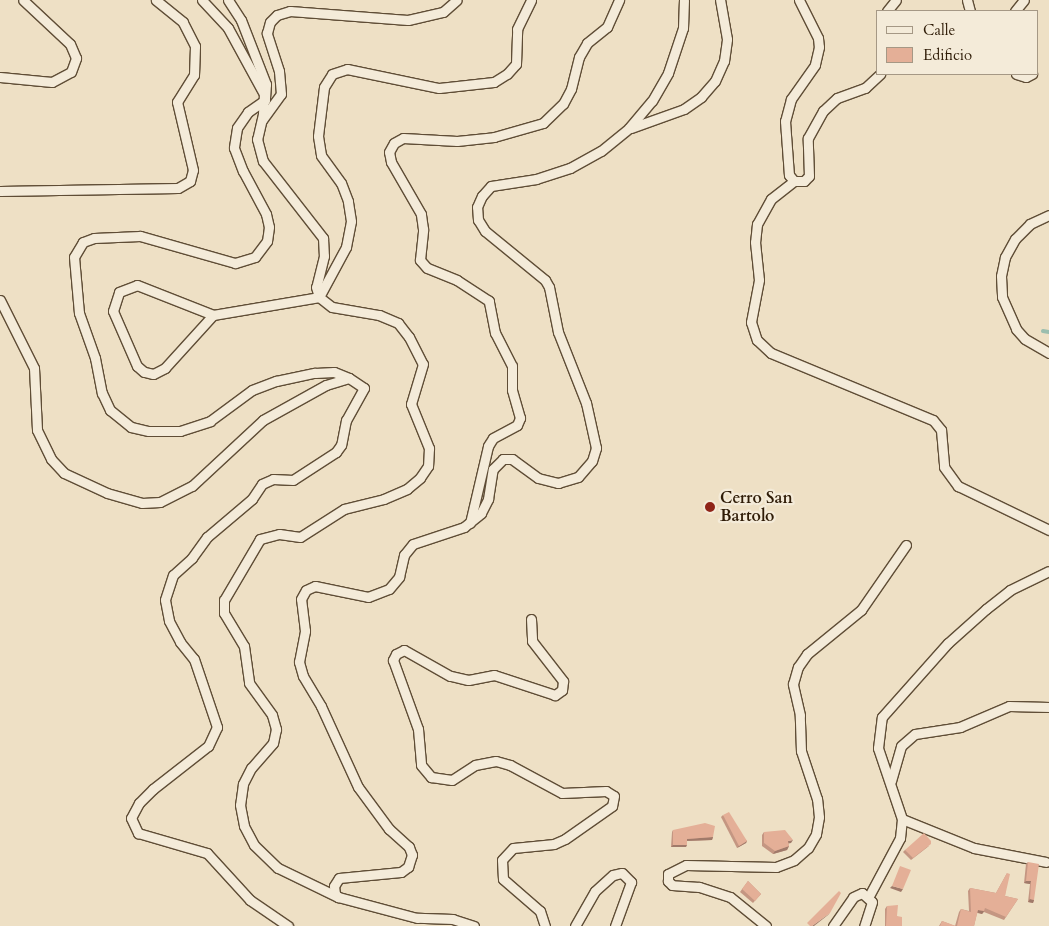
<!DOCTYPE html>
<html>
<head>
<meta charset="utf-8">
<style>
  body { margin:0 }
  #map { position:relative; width:1049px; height:926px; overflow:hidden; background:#eee0c5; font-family:Cardo,serif }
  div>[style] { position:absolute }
  .stream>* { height:4px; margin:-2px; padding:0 2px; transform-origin:2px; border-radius:2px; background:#9bbeaf }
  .roads { filter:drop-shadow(1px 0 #5f4d36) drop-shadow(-1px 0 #5f4d36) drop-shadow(0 1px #5f4d36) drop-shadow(0 -1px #5f4d36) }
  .street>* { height:9px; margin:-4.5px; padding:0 4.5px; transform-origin:4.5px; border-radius:4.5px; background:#f4ebd9 }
  .wall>* { inset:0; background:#c49682 }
  .shaded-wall>* { inset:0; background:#a07a6a }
  .building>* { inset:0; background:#e4af97 }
  .dots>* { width:14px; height:14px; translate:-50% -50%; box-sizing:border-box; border:2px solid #f4ebd9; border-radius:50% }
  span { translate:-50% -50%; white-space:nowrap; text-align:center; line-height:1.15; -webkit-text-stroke:4.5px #f4ebd9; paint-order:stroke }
  .poi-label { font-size:16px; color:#2f1c07; font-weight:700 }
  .left { translate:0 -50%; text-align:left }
  .legend { position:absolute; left:876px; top:10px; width:162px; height:65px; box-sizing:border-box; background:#f4ebd9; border:1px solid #a59885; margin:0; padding:6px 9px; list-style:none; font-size:15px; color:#2f1c07 }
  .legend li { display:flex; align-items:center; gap:10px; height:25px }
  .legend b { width:25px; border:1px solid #a59885 }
</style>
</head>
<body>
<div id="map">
  <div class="stream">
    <div style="left:1043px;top:331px;width:6px;rotate:9deg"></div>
  </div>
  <div class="roads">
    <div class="street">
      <div style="left:202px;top:0;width:38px;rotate:47deg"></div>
      <div style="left:228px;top:28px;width:75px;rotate:61.4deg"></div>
      <div style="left:264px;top:94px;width:20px;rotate:93deg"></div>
      <div style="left:263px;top:114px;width:26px;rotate:103deg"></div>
      <div style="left:257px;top:139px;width:23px;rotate:75deg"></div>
      <div style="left:263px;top:161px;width:98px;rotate:52.1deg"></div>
      <div style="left:323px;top:238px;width:18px;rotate:87deg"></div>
      <div style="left:324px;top:256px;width:32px;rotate:104deg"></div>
      <div style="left:316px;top:287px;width:10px;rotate:73deg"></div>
      <div style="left:319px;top:297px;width:16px;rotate:38deg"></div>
      <div style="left:332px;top:307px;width:48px;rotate:9.7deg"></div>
      <div style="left:379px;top:315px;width:21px;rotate:23deg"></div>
      <div style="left:398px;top:323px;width:18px;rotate:52deg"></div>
      <div style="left:409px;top:337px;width:30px;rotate:63deg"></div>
      <div style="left:423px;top:364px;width:42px;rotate:106.7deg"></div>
      <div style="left:411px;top:404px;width:48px;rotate:67.8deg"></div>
      <div style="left:429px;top:448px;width:18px;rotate:93deg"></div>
      <div style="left:428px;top:466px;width:14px;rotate:124deg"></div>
      <div style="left:420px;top:478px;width:17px;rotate:140deg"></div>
      <div style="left:407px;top:489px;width:25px;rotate:157deg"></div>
      <div style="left:384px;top:499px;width:41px;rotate:166deg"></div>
      <div style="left:344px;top:509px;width:52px;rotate:147.5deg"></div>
      <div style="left:300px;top:537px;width:21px;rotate:-172deg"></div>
      <div style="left:279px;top:534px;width:20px;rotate:165deg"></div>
      <div style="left:260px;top:539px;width:71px;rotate:120.5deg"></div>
      <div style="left:224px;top:600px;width:13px;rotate:90deg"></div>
      <div style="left:224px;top:613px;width:39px;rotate:59deg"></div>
      <div style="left:244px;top:646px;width:37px;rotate:82deg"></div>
      <div style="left:249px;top:683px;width:39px;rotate:54deg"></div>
      <div style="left:272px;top:715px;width:15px;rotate:74deg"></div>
      <div style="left:276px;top:729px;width:14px;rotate:102deg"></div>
      <div style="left:273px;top:743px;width:33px;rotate:131deg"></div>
      <div style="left:251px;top:768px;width:18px;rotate:117deg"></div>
      <div style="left:243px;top:784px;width:21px;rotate:98deg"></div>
      <div style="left:240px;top:805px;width:21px;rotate:79deg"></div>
      <div style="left:244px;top:826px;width:21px;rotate:62deg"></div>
      <div style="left:254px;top:845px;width:33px;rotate:44deg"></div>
      <div style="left:278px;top:868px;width:67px;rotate:25.8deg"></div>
      <div style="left:228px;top:0;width:24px;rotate:57deg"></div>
      <div style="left:241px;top:20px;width:69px;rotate:68.7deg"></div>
      <div style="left:266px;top:84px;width:16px;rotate:94deg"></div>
      <div style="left:265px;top:100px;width:21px;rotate:145deg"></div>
      <div style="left:248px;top:112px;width:19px;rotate:125deg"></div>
      <div style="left:237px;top:128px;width:20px;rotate:99deg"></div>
      <div style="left:234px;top:148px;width:25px;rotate:69deg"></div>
      <div style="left:243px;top:171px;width:49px;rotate:61.9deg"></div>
      <div style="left:266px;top:214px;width:13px;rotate:77deg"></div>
      <div style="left:269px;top:227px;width:14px;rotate:98deg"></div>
      <div style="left:267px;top:241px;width:20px;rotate:127deg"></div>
      <div style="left:255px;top:257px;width:21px;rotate:163deg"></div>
      <div style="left:235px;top:263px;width:99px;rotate:-164.1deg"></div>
      <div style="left:140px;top:236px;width:46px;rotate:177.5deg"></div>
      <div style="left:94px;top:238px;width:12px;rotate:160deg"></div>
      <div style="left:83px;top:242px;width:17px;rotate:121deg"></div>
      <div style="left:74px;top:257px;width:56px;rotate:84.9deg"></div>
      <div style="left:79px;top:313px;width:48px;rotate:70.4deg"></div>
      <div style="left:95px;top:358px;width:36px;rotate:79deg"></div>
      <div style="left:102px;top:393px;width:19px;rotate:65deg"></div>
      <div style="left:110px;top:410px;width:27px;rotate:39deg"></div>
      <div style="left:131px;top:427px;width:18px;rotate:13deg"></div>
      <div style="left:149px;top:431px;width:31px"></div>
      <div style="left:180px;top:431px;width:32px;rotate:-18deg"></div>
      <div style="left:210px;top:421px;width:52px;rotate:-36.4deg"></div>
      <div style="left:252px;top:390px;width:26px;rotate:-21deg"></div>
      <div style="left:276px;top:381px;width:40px;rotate:-12deg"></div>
      <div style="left:315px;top:373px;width:19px;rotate:-3deg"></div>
      <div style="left:334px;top:372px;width:16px;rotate:22deg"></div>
      <div style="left:799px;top:0;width:42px;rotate:63.4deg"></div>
      <div style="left:818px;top:38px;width:9px;rotate:84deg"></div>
      <div style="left:819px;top:47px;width:18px;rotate:103deg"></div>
      <div style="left:815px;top:65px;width:42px;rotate:125.2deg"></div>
      <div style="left:791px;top:99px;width:23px;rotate:105deg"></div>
      <div style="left:785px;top:121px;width:54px;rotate:85.8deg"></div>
      <div style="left:789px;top:175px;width:8px;rotate:50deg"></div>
      <div style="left:794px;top:181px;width:10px"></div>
      <div style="left:804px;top:181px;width:7px;rotate:-45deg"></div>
      <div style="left:809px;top:176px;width:38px;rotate:-92deg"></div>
      <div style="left:808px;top:138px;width:31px;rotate:-61deg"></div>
      <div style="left:823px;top:111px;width:19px;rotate:-43deg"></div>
      <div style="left:837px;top:98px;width:30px;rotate:-20deg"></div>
      <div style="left:865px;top:88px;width:21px;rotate:-43deg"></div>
      <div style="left:967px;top:0;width:11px;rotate:75deg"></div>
      <div style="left:887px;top:11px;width:14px;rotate:-51deg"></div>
      <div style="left:1015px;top:11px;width:14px;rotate:-51deg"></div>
      <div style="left:1016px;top:74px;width:10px;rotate:17deg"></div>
      <div style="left:1026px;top:77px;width:7px;rotate:-27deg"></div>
      <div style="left:0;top:77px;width:52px;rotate:5.5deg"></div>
      <div style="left:52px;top:82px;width:21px;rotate:-28deg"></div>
      <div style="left:71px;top:72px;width:15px;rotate:-70deg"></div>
      <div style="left:76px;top:58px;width:15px;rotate:-113deg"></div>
      <div style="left:70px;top:44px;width:64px;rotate:-136.9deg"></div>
      <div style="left:262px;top:120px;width:32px;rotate:-54deg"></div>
      <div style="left:281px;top:94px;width:23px;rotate:-95deg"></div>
      <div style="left:279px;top:71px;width:40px;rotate:-108deg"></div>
      <div style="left:267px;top:33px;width:11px;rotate:-75deg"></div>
      <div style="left:270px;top:22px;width:10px;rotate:-45deg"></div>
      <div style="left:277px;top:15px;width:14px;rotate:-17deg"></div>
      <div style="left:290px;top:11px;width:118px;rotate:4.4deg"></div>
      <div style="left:408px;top:20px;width:36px;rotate:-13deg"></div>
      <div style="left:443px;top:12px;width:18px;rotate:-41deg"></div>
      <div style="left:631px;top:128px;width:56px;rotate:-19.7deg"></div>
      <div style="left:684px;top:109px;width:21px;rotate:-35deg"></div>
      <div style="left:701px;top:97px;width:21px;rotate:-49deg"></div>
      <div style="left:715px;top:81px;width:22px;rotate:-66deg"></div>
      <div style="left:724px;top:61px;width:22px;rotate:-82deg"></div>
      <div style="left:727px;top:39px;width:40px;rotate:-100deg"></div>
      <div style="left:794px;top:181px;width:29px;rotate:142deg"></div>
      <div style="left:771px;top:199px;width:29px;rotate:119deg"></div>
      <div style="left:757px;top:224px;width:18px;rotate:96deg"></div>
      <div style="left:755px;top:242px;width:38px;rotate:84deg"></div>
      <div style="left:759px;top:280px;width:43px;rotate:100.8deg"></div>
      <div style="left:751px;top:322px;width:19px;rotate:72deg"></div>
      <div style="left:757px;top:340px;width:19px;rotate:43deg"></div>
      <div style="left:771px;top:353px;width:175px;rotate:22.5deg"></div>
      <div style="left:933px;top:420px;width:13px;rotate:51deg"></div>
      <div style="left:941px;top:430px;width:37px;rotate:85deg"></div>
      <div style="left:944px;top:467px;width:24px;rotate:54deg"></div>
      <div style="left:958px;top:486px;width:101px;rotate:25.8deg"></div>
      <div style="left:0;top:191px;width:178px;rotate:-1deg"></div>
      <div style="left:178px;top:188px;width:14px;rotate:-30deg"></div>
      <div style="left:190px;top:181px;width:11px;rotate:-75deg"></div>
      <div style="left:193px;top:170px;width:70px;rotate:-103.2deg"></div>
      <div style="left:177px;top:102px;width:32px;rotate:-58deg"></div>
      <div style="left:194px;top:75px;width:29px;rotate:-88deg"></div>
      <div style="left:195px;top:46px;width:27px;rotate:-117deg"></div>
      <div style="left:183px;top:22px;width:35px;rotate:-141deg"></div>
      <div style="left:1049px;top:215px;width:21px;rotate:155deg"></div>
      <div style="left:1030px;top:224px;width:21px;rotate:135deg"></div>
      <div style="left:1015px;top:239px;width:21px;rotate:119deg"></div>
      <div style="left:1005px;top:257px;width:19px;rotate:102deg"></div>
      <div style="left:1001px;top:276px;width:21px;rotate:87deg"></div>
      <div style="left:1002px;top:297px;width:35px;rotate:66deg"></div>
      <div style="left:1016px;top:329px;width:13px;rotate:48deg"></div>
      <div style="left:1025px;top:339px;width:28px;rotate:30deg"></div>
      <div style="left:137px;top:285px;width:82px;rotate:21.5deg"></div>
      <div style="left:213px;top:315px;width:72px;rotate:132.2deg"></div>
      <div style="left:165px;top:368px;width:13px;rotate:153deg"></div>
      <div style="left:153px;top:374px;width:9px;rotate:-167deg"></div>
      <div style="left:144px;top:372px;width:9px;rotate:-139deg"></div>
      <div style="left:137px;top:366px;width:60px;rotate:-113.6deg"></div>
      <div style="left:113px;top:311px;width:20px;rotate:-72deg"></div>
      <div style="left:119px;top:292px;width:19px;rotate:-21deg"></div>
      <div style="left:0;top:300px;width:76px;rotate:63.4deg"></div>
      <div style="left:34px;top:368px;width:62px;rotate:87.2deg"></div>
      <div style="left:37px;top:430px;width:32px;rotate:64deg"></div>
      <div style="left:51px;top:459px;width:19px;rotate:47deg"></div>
      <div style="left:64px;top:473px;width:47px;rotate:24.9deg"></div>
      <div style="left:107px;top:493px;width:36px;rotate:16deg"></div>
      <div style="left:142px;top:503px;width:18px;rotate:-3deg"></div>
      <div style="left:160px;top:502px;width:36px;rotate:-27deg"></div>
      <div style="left:192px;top:486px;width:97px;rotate:-42.9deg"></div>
      <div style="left:263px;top:420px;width:72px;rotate:-29.1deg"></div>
      <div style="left:326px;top:385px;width:24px;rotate:-17deg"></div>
      <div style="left:349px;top:378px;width:18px;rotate:34deg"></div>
      <div style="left:364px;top:388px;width:37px;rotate:119deg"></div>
      <div style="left:346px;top:420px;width:25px;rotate:101deg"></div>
      <div style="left:341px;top:445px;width:9px;rotate:126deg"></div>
      <div style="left:336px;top:452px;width:51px;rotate:146.9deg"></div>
      <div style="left:293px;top:480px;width:20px;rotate:-177deg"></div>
      <div style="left:273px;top:479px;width:12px;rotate:156deg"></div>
      <div style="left:262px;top:484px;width:18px;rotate:124deg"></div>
      <div style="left:252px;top:499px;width:59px;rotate:139.8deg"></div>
      <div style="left:207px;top:537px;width:26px;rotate:126deg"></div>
      <div style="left:192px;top:558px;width:25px;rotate:138deg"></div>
      <div style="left:173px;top:575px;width:26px;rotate:108deg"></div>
      <div style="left:165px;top:600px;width:21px;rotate:79deg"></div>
      <div style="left:169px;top:621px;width:24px;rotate:62deg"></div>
      <div style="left:180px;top:642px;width:22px;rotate:51deg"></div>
      <div style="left:194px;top:659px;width:72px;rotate:71.3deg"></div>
      <div style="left:217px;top:727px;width:21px;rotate:115deg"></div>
      <div style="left:208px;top:746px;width:70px;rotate:142deg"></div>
      <div style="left:153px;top:789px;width:20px;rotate:135deg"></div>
      <div style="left:139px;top:803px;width:17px;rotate:118deg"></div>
      <div style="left:131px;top:818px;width:17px;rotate:65deg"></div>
      <div style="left:138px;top:833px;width:72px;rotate:16.2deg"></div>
      <div style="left:207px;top:853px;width:64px;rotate:47.5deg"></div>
      <div style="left:250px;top:900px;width:46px;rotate:34.4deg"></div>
      <div style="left:213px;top:315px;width:108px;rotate:-9.6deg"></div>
      <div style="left:319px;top:297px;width:57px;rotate:-61.6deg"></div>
      <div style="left:346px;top:247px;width:26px;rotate:-79deg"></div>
      <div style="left:351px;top:221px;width:20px;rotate:-99deg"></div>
      <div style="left:348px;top:201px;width:19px;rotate:-111deg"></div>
      <div style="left:341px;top:183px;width:34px;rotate:-126deg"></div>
      <div style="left:321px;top:155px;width:19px;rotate:-99deg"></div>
      <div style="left:318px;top:136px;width:49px;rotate:-83deg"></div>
      <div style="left:324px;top:87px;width:15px;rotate:-58deg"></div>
      <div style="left:332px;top:74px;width:16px;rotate:-18deg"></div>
      <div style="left:347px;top:69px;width:94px;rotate:11.7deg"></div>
      <div style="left:439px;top:88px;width:55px;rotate:-6.2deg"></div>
      <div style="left:494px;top:82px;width:15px;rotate:-32deg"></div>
      <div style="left:507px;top:74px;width:13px;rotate:-48deg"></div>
      <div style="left:516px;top:64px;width:35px;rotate:-88deg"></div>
      <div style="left:517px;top:29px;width:32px;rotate:-64deg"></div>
      <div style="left:470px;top:523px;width:79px;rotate:-76.8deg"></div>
      <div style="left:488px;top:446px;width:9px;rotate:-58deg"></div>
      <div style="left:493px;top:438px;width:27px;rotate:-28deg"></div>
      <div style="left:517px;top:425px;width:8px;rotate:-67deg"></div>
      <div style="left:520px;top:418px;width:29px;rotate:-106deg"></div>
      <div style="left:512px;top:390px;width:24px;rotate:-90deg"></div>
      <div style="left:512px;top:366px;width:37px;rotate:-117deg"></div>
      <div style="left:495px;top:333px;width:33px;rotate:-101deg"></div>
      <div style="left:489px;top:301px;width:38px;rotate:-147deg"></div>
      <div style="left:457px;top:280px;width:32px;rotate:-158deg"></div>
      <div style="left:427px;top:268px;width:11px;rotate:-131deg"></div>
      <div style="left:420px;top:260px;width:31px;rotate:-84deg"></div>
      <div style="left:423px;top:229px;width:15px;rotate:-98deg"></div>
      <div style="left:421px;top:214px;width:60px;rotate:-120deg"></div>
      <div style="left:391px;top:162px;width:10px;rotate:-101deg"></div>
      <div style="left:389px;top:152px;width:10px;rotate:-61deg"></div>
      <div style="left:394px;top:143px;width:10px;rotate:-29deg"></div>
      <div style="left:403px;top:138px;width:54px;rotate:3.2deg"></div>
      <div style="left:457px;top:141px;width:37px;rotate:-6deg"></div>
      <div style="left:494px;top:137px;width:51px;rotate:-15.9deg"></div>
      <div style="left:543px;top:123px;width:28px;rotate:-44deg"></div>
      <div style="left:563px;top:104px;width:17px;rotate:-62deg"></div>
      <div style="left:571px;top:89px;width:33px;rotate:-76deg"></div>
      <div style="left:579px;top:57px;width:16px;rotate:-60deg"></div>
      <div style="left:587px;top:43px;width:26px;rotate:-39deg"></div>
      <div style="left:607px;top:27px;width:30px;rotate:-66deg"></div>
      <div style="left:531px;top:619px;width:22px;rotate:87deg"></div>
      <div style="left:532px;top:641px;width:51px;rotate:52.2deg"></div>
      <div style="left:563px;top:681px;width:9px;rotate:96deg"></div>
      <div style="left:562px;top:690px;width:9px;rotate:144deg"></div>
      <div style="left:555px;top:695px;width:64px;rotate:-161.8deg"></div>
      <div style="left:494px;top:675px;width:26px;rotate:169deg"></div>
      <div style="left:468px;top:680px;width:18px;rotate:-167deg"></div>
      <div style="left:450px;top:676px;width:53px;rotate:-150.5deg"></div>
      <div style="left:404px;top:650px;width:9px;rotate:153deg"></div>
      <div style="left:396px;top:654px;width:7px;rotate:117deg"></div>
      <div style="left:393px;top:660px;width:73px;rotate:70.1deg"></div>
      <div style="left:418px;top:729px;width:36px;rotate:85deg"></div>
      <div style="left:421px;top:765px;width:16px;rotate:50deg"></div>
      <div style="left:431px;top:777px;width:21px;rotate:8deg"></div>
      <div style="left:452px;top:780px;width:27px;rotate:-33deg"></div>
      <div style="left:475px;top:765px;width:21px;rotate:-11deg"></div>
      <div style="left:496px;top:761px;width:15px;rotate:16deg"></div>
      <div style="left:510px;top:765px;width:59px;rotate:28.3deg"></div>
      <div style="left:562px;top:793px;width:44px;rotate:-2.6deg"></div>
      <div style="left:606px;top:791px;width:9px;rotate:32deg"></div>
      <div style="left:614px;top:796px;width:10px;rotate:101deg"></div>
      <div style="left:612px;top:806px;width:57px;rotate:144.9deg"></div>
      <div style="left:565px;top:839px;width:12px;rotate:156deg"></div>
      <div style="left:554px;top:844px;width:41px;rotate:174.4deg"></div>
      <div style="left:513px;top:848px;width:16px;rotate:133deg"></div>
      <div style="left:502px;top:860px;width:19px;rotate:87deg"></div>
      <div style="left:503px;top:879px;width:49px;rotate:40.9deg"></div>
      <div style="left:540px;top:911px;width:16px;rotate:72deg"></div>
      <div style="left:891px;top:781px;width:36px;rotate:-74deg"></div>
      <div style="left:901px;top:746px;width:18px;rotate:-41deg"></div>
      <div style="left:915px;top:734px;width:46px;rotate:-8.8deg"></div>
      <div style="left:960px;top:727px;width:53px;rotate:-23.2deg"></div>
      <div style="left:1009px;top:706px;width:40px;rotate:1.4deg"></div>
      <div style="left:902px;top:819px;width:78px;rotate:21.9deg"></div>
      <div style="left:974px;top:848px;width:73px;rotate:11deg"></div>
      <div style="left:869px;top:896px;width:66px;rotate:-61.9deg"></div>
      <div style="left:900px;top:838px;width:19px;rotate:-84deg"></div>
      <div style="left:902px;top:819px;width:75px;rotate:-108.7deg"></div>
      <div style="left:878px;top:748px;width:31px;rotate:-83deg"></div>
      <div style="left:882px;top:717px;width:99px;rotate:-48.3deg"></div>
      <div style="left:948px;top:643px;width:51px;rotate:-41.8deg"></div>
      <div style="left:986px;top:609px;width:31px;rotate:-38deg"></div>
      <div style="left:1010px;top:590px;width:43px;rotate:-26deg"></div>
      <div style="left:474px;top:926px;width:22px;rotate:-162deg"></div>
      <div style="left:453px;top:919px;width:36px;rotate:-178deg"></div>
      <div style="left:417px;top:918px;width:82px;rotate:-165.1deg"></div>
      <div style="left:338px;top:897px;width:4px;rotate:-135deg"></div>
      <div style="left:335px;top:894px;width:8px;rotate:-97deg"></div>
      <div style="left:334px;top:886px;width:9px;rotate:-58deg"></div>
      <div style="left:339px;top:878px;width:62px;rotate:-5.5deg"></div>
      <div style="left:401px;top:872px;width:9px;rotate:-36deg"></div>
      <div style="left:408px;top:867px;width:13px;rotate:-72deg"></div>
      <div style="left:412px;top:855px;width:9px;rotate:-111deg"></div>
      <div style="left:409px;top:847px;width:27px;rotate:-138deg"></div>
      <div style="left:389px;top:829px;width:52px;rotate:-126.4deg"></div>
      <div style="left:358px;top:787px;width:89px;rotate:-114.6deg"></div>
      <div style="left:321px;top:706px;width:35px;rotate:-121deg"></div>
      <div style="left:303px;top:676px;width:15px;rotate:-106deg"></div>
      <div style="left:299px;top:662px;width:32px;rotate:-79deg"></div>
      <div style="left:305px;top:631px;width:32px;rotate:-97deg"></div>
      <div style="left:301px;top:599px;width:10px;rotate:-61deg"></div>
      <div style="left:306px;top:590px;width:10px;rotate:-24deg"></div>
      <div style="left:315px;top:586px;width:54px;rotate:11.7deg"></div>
      <div style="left:368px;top:597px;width:22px;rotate:-21deg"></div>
      <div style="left:389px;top:589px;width:16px;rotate:-50deg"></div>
      <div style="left:399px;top:577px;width:23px;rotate:-77deg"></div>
      <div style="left:404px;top:555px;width:14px;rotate:-51deg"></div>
      <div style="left:413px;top:544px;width:54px;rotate:-18.4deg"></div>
      <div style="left:464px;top:527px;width:22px;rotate:-39deg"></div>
      <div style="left:481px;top:513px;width:16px;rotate:-63deg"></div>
      <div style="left:488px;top:499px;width:30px;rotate:-81deg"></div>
      <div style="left:493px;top:469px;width:14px;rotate:-45deg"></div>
      <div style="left:503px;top:459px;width:9px"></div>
      <div style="left:512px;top:459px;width:32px;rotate:36deg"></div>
      <div style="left:538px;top:478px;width:21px;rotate:14deg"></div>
      <div style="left:558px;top:483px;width:21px;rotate:-17deg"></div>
      <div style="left:578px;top:477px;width:21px;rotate:-49deg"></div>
      <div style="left:592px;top:461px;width:14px;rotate:-73deg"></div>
      <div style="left:596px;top:448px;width:46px;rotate:-102.5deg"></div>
      <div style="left:586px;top:403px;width:76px;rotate:-111.5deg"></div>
      <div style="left:558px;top:332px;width:46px;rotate:-101.3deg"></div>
      <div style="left:549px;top:287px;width:8px;rotate:-120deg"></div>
      <div style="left:545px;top:280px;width:77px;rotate:-140.8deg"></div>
      <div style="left:485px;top:231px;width:13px;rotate:-122deg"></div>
      <div style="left:478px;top:220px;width:13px;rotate:-94deg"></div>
      <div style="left:477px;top:207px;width:12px;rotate:-66deg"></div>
      <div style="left:482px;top:196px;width:13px;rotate:-48deg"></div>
      <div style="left:491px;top:186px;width:46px;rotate:-8.8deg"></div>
      <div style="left:536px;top:179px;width:36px;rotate:-18deg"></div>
      <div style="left:570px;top:168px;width:35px;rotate:-29deg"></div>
      <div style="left:601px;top:151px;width:36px;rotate:-39deg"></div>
      <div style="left:629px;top:128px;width:35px;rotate:-50deg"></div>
      <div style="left:652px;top:101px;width:32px;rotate:-60deg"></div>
      <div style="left:668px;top:73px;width:47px;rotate:-71.6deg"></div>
      <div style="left:683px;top:28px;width:28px;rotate:-88deg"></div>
      <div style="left:575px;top:926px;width:40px;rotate:-60.3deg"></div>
      <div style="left:595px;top:891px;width:24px;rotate:-42deg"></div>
      <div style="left:613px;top:875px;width:9px;rotate:-13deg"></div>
      <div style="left:622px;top:873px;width:13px;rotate:45deg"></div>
      <div style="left:631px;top:882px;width:47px;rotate:110deg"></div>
      <div style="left:766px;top:926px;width:46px;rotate:-141.1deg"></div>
      <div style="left:730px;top:897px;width:33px;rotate:-162deg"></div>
      <div style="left:699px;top:887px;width:27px;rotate:-176deg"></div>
      <div style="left:672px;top:885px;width:6px;rotate:-135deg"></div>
      <div style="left:668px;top:881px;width:7px;rotate:-90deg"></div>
      <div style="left:668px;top:874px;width:20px;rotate:-27deg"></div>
      <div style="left:686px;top:865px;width:90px;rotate:1.3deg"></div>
      <div style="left:776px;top:867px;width:19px;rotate:-21deg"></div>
      <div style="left:794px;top:860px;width:18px;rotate:-41deg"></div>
      <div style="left:808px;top:848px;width:16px;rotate:-60deg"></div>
      <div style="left:816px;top:834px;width:17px;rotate:-80deg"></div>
      <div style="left:819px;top:817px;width:18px;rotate:-96deg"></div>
      <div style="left:817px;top:799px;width:51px;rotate:-108.4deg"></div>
      <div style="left:801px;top:751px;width:36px;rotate:-92deg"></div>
      <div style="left:800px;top:715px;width:32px;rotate:-103deg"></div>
      <div style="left:793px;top:684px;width:18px;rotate:-74deg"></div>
      <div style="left:798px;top:667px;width:16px;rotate:-55deg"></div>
      <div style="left:807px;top:654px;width:70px;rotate:-39.2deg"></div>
      <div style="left:861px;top:610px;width:79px;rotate:-55.3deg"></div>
      <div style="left:833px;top:926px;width:35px;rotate:-55deg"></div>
      <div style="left:853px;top:897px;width:10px;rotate:-24deg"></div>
      <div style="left:862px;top:893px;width:13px;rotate:42deg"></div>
      <div style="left:872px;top:902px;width:25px;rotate:108deg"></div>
    </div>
  </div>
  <div class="wall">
    <div style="clip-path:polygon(723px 815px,747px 841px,746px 843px,737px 848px,721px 817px)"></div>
    <div style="clip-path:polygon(673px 830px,713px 837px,712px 840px,687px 841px,686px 847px,671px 847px,672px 832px)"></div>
    <div style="clip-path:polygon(764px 832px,791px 843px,788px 843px,789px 846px,787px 850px,773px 854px,762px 846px,762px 835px)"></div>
    <div style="clip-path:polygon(929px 846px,911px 860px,903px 852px,905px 850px)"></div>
    <div style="clip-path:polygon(1028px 862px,1034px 900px,1033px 903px,1028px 902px,1030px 884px,1024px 883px,1026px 864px)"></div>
    <div style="clip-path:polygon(1007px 873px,1005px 896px,1018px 899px,1004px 920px,984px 912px,982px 914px,977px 913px,974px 926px,939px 926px,942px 921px,955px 926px,959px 912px,961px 909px,969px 911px,968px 891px,970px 888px,996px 893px)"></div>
    <div style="clip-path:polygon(748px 881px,761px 894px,753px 903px,740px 892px)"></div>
    <div style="clip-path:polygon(887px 906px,897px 916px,902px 926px,885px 926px,885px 909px)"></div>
  </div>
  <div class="shaded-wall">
    <div style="clip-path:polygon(713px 837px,712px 840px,685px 841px,687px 839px)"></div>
    <div style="clip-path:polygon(793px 840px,791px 843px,786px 844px,788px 841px)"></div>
    <div style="clip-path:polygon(747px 841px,746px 843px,737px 848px,739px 846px)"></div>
    <div style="clip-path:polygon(673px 845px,687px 845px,686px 847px,671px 847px)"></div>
    <div style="clip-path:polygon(789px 846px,787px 850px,773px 854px,775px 851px)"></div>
    <div style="clip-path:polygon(1026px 881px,1031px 881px,1030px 884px,1024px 883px)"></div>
    <div style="clip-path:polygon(892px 886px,903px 889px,901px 892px,890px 888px)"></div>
    <div style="clip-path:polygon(1030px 899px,1034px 900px,1033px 903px,1028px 902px)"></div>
    <div style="clip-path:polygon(978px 910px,984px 911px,982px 914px,976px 912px)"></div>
    <div style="clip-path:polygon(830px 913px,828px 915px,814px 926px,812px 926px)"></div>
  </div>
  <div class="building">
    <div style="clip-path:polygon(729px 812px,747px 841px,739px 846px,723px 815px)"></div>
    <div style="clip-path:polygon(705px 823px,715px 826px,713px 837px,687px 839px,687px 845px,673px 845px,673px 830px)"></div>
    <div style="clip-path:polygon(785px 830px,793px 840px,788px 841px,789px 846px,775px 851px,764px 843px,764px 832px)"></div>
    <div style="clip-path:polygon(924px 833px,931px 841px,931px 844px,913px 858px,905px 850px)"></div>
    <div style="clip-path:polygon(1028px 862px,1039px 864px,1034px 900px,1030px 899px,1031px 881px,1026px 881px)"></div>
    <div style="clip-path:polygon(900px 866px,911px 870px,903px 889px,892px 886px)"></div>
    <div style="clip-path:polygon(1007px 873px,1010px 874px,1005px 896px,1018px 899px,1006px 917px,985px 908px,984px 911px,978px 910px,974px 926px,957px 926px,961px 909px,971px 912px,970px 888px,996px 893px)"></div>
    <div style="clip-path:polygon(748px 881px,761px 894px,755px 901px,742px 889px)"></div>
    <div style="clip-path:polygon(839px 891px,841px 893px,830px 913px,812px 926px,810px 926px,807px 923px)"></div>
    <div style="clip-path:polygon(898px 905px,897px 916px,902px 917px,902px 926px,886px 926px,887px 906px)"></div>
    <div style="clip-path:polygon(942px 921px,956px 926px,940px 926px)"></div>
  </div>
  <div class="dots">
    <div style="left:710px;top:507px;background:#8f2418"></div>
  </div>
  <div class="poi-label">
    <span class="left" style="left:720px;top:507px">Cerro San<br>Bartolo</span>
  </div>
  <ul class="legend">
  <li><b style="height:6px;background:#f4ebd9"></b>Calle</li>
  <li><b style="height:14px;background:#e4af97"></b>Edificio</li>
  </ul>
</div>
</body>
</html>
